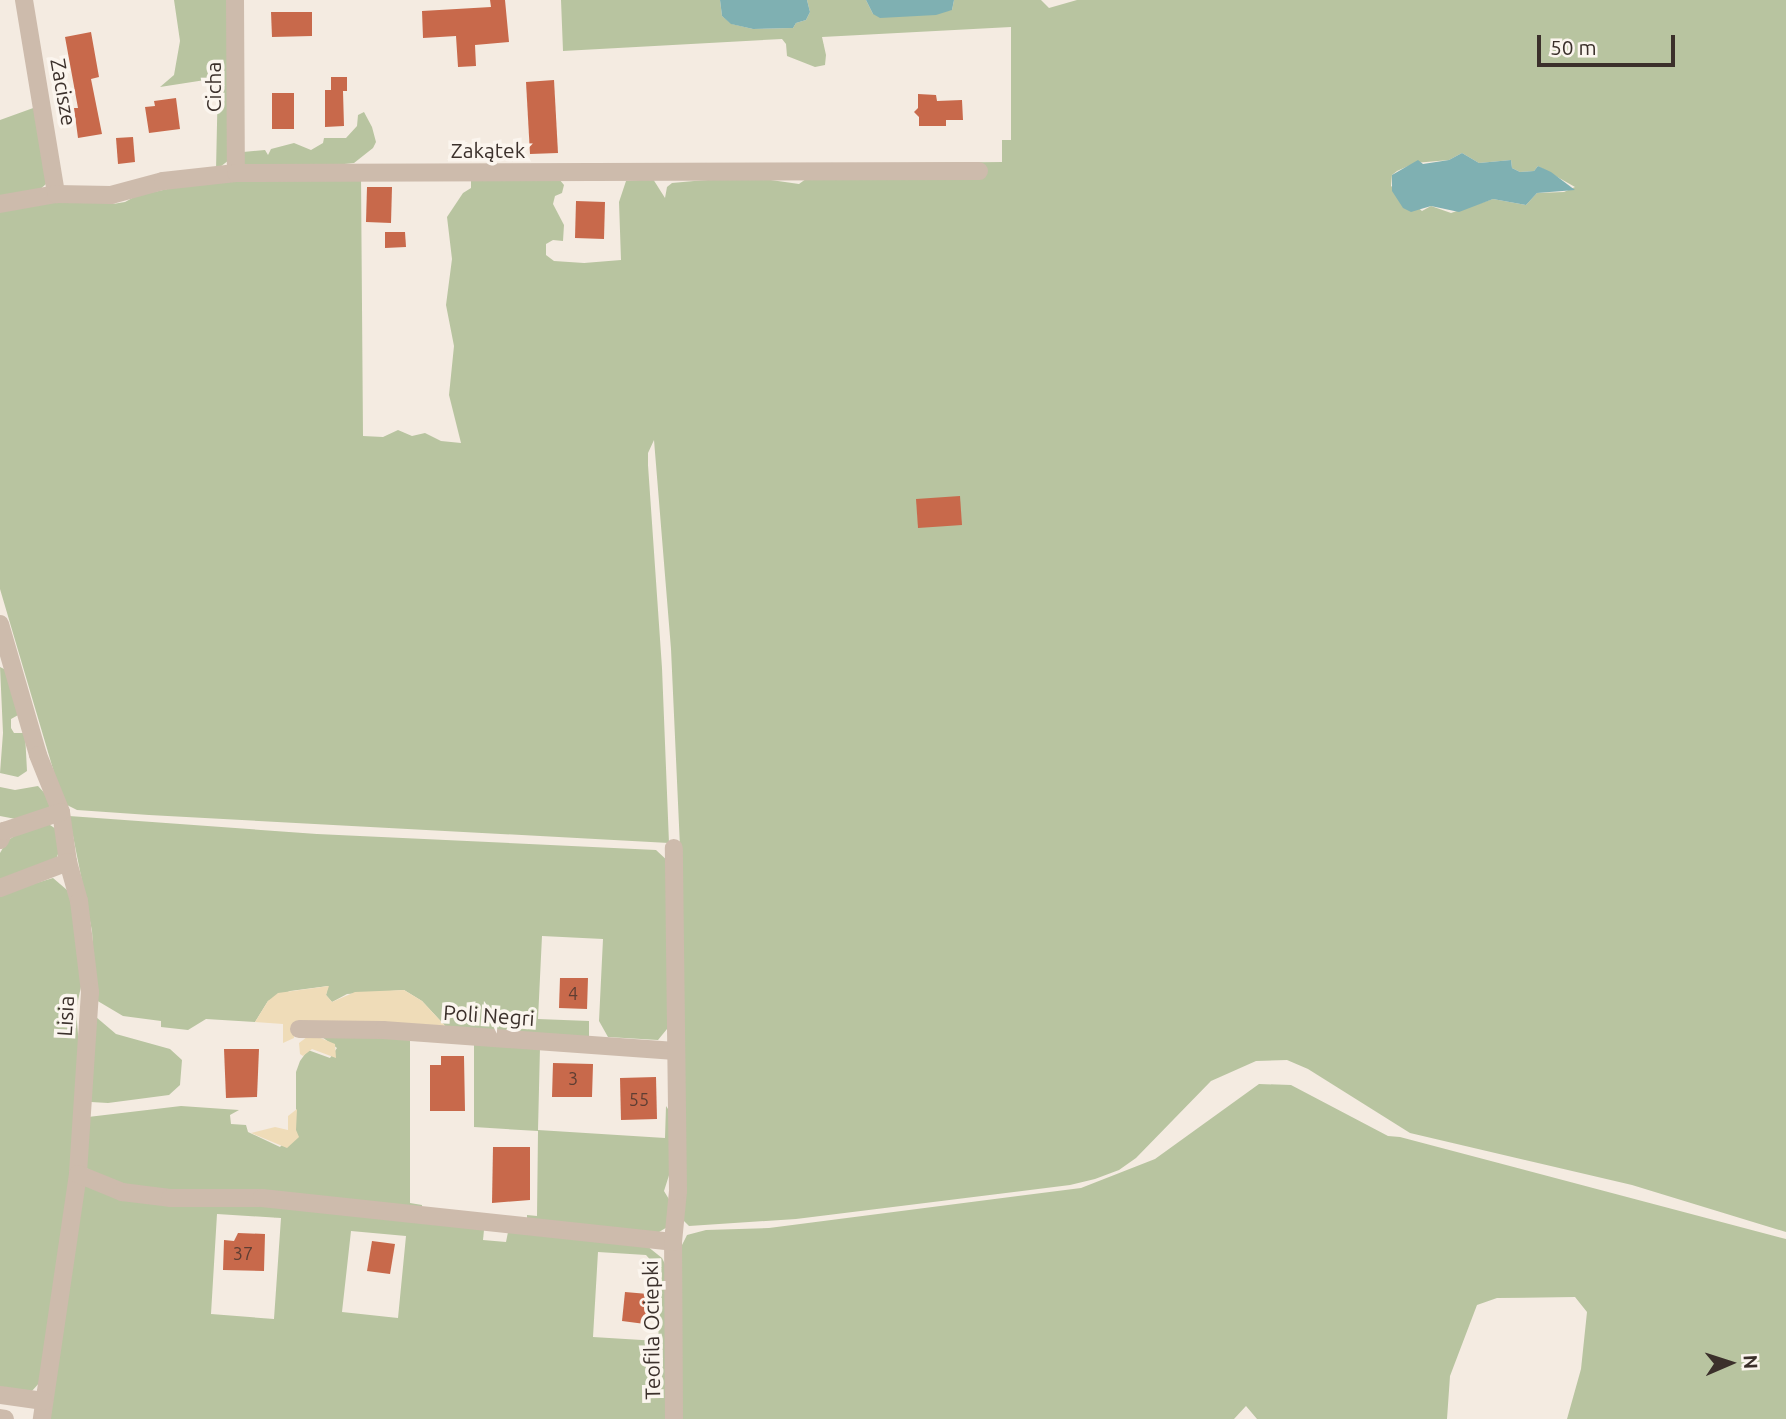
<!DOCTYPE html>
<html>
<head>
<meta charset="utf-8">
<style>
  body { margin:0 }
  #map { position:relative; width:1786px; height:1419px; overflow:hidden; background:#f4ebe1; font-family:Ubuntu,sans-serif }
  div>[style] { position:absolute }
  .green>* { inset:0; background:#b8c4a0 }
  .sand>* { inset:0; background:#efdcb8 }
  .water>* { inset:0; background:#7fb0b2 }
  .building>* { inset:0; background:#c8694b }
  .minor>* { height:18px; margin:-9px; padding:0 9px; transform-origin:9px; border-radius:9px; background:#cdbbac }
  span { translate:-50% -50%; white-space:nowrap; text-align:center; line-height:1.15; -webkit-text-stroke:7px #fbf5ee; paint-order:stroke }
  .number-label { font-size:18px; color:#5e3e33 }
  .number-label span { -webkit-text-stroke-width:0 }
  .street-label { font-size:21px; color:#3b302b }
  .north { position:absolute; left:1695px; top:1328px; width:70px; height:70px; -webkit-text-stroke:5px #fbf5ee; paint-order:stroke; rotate:87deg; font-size:19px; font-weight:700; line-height:28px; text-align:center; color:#3b302b }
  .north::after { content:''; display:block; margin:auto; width:24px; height:32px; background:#3b302b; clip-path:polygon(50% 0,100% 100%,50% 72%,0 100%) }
  .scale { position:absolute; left:1537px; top:35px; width:138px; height:32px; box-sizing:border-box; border:4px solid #3b302b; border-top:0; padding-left:9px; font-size:21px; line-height:24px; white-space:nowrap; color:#3b302b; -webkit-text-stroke:5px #fbf5ee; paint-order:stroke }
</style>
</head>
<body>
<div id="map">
  <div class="green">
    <div style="clip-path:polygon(174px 0,229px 0,233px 157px,216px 170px,218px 78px,160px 87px,174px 75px,180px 41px)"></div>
    <div style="clip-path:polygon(evenodd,561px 0,720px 0,722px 16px,732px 24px,753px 29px,793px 28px,796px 23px,806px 20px,810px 12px,807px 0,866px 0,873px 14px,952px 10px,954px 0,1041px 0,1049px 8px,1077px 0,1786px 0,1786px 1232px,1632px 1185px,1410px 1133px,1308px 1069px,1287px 1060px,1256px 1061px,1211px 1081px,1136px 1158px,1119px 1170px,1095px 1179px,1070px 1185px,796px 1219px,689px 1226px,681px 1218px,680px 847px,671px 649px,654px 440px,648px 453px,648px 465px,662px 668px,669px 843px,149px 815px,77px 810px,63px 803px,0 589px,0 120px,36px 107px,46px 184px,37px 192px,113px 204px,125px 202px,136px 196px,262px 168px,238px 163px,243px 152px,265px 150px,268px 155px,271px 149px,294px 143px,311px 150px,323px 143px,324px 138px,346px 138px,357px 126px,358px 115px,364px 112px,372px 127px,376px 142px,373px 148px,354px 163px,335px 165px,361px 175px,363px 436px,383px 437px,398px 430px,412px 436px,425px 433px,441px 441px,461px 443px,449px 395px,454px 346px,446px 305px,452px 259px,447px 217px,463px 193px,471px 188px,471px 181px,559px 179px,564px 185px,562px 193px,555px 196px,553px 204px,564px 225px,563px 241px,553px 240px,546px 244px,546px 255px,554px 261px,584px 263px,621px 260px,619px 202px,626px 181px,653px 179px,665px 198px,667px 187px,672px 183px,694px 181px,749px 177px,799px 184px,810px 176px,814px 164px,1002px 162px,1002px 140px,1011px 140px,1011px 27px,822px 37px,826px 55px,825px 65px,815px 67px,787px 56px,786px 44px,782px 39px,563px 51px,561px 0,1462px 153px,1479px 163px,1511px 160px,1512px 168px,1520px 172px,1534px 171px,1538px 166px,1575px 187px,1564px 192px,1537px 193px,1526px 205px,1493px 199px,1451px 213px,1431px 206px,1422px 211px,1391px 186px,1392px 175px,1397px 171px,1415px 163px,1449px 160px,1462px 153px)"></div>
    <div style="clip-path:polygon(0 667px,10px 672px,20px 714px,11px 719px,11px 728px,14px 733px,25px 733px,27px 771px,18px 777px,0 773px,3px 733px)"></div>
    <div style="clip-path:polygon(38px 786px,49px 798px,49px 809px,21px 820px,0 816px,0 787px,15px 790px)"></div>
    <div style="clip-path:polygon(69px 816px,317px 834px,656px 850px,670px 863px,670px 1019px,667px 1029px,658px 1040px,608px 1037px,599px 1021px,603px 939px,542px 936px,538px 1019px,589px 1021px,589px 1037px,449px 1030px,422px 1001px,404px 990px,347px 994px,332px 1002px,326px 995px,328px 986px,290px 991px,268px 1001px,255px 1022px,206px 1019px,188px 1030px,161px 1027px,161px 1021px,123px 1016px,96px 1000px,92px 931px)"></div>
    <div style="clip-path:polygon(47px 823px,56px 829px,60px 848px,57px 857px,45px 864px,0 879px,0 853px,7px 841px,28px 827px)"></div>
    <div style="clip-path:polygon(53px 878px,67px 890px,76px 914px,82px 982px,76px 1010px,79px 1046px,68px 1202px,41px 1381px,31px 1392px,0 1388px,0 894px)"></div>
    <div style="clip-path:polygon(96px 1017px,116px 1034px,170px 1049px,182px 1060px,180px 1085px,169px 1095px,108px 1103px,91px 1102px)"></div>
    <div style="clip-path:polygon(323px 1034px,410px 1040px,410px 1203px,422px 1205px,422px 1208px,123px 1186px,86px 1168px,88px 1117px,181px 1106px,239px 1110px,230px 1115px,231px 1124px,246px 1125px,248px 1132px,280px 1147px,296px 1130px,296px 1072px,300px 1061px,308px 1050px,330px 1058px,337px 1048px,322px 1037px)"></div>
    <div style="clip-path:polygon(474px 1043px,540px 1047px,538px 1130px,665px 1138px,666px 1106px,670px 1112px,671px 1169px,664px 1191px,670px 1201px,669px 1226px,654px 1235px,527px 1223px,527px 1215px,537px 1216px,538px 1131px,474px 1127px)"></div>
    <div style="clip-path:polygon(1259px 1084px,1291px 1085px,1388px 1136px,1400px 1137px,1786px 1239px,1786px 1419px,1567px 1419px,1581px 1369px,1587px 1312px,1575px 1297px,1497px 1298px,1477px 1305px,1450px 1376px,1447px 1419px,1257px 1419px,1246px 1406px,1234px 1419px,679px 1419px,680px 1267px,682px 1245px,687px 1235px,706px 1230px,769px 1228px,1081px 1188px,1155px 1159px)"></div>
    <div style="clip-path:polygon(evenodd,82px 1183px,484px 1230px,483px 1240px,506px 1242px,508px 1232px,647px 1246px,662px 1258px,666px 1266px,666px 1419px,41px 1419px,82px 1183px,217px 1214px,281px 1218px,274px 1319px,211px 1314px,217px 1214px,82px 1183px,351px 1231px,406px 1236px,398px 1318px,342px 1312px,351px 1231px,82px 1183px,598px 1252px,646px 1255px,662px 1273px,658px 1341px,593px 1337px,598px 1252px)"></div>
  </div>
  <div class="sand">
    <div style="clip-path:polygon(329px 986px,326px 995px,332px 1002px,355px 992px,404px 990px,422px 1001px,449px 1030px,354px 1021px,294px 1022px,294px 1038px,283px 1043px,283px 1024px,255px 1022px,268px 1001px,278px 993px)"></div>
    <div style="clip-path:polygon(311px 1034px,335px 1044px,336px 1058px,312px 1049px,303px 1056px,300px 1054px,299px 1043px)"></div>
    <div style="clip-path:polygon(297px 1109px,296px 1130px,299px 1137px,287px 1148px,251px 1133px,275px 1127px,288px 1130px,288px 1116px)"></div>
  </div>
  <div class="water">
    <div style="clip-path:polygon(720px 0,807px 0,810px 12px,806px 20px,796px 23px,793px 28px,753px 29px,731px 24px,722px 16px)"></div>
    <div style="clip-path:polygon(866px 0,954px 0,952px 10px,936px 15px,880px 18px,873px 14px)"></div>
    <div style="clip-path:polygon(1462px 153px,1479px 163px,1511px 160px,1512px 168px,1520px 172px,1534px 171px,1538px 166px,1551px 172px,1575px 190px,1537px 193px,1526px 205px,1493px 199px,1459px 212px,1431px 206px,1411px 212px,1403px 208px,1392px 191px,1392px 175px,1418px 160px,1423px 164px,1449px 160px)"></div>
  </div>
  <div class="building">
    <div style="clip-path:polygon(490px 0,505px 0,509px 42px,475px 45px,476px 66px,458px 67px,456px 36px,423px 38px,422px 11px,491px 7px)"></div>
    <div style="clip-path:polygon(271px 12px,312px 12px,312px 36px,272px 37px)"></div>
    <div style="clip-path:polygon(91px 32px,99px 77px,91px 79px,102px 134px,78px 138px,74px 108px,78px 108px,65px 37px)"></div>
    <div style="clip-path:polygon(331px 77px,347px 77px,347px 91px,343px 91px,344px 126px,325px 127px,325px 90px,331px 90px)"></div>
    <div style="clip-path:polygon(554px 80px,558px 153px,530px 154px,526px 82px)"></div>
    <div style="clip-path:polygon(272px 93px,294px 93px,294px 129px,272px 129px)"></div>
    <div style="clip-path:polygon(918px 94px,936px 95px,937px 101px,962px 100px,963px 120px,946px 120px,946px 126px,919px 126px,919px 117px,914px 112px,918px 108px)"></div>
    <div style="clip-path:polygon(176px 98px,180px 129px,149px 133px,145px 107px,155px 106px,154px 101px)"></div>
    <div style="clip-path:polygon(133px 137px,135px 162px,118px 164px,116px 138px)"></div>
    <div style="clip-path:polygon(367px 187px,392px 187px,391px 223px,366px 222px)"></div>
    <div style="clip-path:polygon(576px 201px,605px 202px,604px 239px,575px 238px)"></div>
    <div style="clip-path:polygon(385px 232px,405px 232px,406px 247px,385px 248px)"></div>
    <div style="clip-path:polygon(960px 496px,962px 525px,918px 528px,916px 499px)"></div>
    <div style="clip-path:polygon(560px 978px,588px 978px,587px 1009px,559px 1008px)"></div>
    <div style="clip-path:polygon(224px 1049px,259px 1049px,257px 1097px,226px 1098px)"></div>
    <div style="clip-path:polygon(441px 1056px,464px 1056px,465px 1111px,430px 1111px,430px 1065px,441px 1065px)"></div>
    <div style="clip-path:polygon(553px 1063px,593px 1064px,592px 1097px,552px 1097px)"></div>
    <div style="clip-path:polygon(656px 1077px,657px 1119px,621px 1120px,620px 1078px)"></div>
    <div style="clip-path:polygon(493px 1147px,530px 1147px,530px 1200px,492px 1203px)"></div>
    <div style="clip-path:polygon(238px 1233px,265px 1234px,264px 1271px,223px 1270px,224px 1240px,234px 1241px)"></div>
    <div style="clip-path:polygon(372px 1241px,395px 1244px,390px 1274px,367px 1271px)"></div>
    <div style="clip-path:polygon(625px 1292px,648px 1294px,645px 1324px,622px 1321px)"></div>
  </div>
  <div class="minor">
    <div style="left:24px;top:0;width:197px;rotate:80.6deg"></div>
    <div style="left:235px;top:0;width:173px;rotate:89.7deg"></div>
    <div style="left:0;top:204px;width:57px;rotate:-10.1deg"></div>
    <div style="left:56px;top:194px;width:55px;rotate:1deg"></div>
    <div style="left:111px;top:195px;width:54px;rotate:-15.1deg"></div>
    <div style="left:163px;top:181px;width:73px;rotate:-6.3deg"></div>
    <div style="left:236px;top:173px;width:743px;rotate:-0.15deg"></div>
    <div style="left:0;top:624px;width:136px;rotate:73.8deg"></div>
    <div style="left:38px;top:755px;width:61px;rotate:68deg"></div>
    <div style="left:61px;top:812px;width:50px;rotate:82deg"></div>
    <div style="left:68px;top:862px;width:41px;rotate:74.2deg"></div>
    <div style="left:79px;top:901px;width:92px;rotate:83.1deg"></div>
    <div style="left:90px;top:992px;width:182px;rotate:93.8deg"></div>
    <div style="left:78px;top:1174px;width:248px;rotate:98.4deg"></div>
    <div style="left:0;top:840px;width:10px;rotate:-66deg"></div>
    <div style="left:4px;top:831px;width:60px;rotate:-18.4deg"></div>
    <div style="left:0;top:888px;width:73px;rotate:-20.9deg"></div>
    <div style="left:299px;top:1029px;width:84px;rotate:0.7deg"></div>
    <div style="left:383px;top:1030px;width:293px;rotate:4.1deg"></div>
    <div style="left:78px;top:1174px;width:48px;rotate:22.2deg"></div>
    <div style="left:122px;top:1192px;width:48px;rotate:7.1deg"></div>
    <div style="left:170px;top:1198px;width:92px"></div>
    <div style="left:262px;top:1198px;width:413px;rotate:6.1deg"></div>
    <div style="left:0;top:1395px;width:44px;rotate:7.8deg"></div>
    <div style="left:0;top:1418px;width:5px;rotate:11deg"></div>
    <div style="left:674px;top:1419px;width:177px;rotate:-90.3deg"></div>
    <div style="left:673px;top:1242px;width:51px;rotate:-84.4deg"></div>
    <div style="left:678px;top:1191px;width:343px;rotate:-90.7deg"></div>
  </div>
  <div class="number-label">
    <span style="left:573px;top:993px">4</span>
    <span style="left:573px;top:1078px">3</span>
    <span style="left:639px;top:1099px">55</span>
    <span style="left:243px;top:1253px">37</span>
  </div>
  <div class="street-label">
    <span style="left:213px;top:87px;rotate:-90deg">Cicha</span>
    <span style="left:64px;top:92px;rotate:80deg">Zacisze</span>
    <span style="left:488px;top:150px">Zakątek</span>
    <span style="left:489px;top:1015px;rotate:4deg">Poli Negri</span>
    <span style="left:65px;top:1016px;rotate:-87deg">Lisia</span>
    <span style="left:651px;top:1330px;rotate:-91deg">Teofila Ociepki</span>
  </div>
  <div class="north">N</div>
  <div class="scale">50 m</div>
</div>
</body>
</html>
